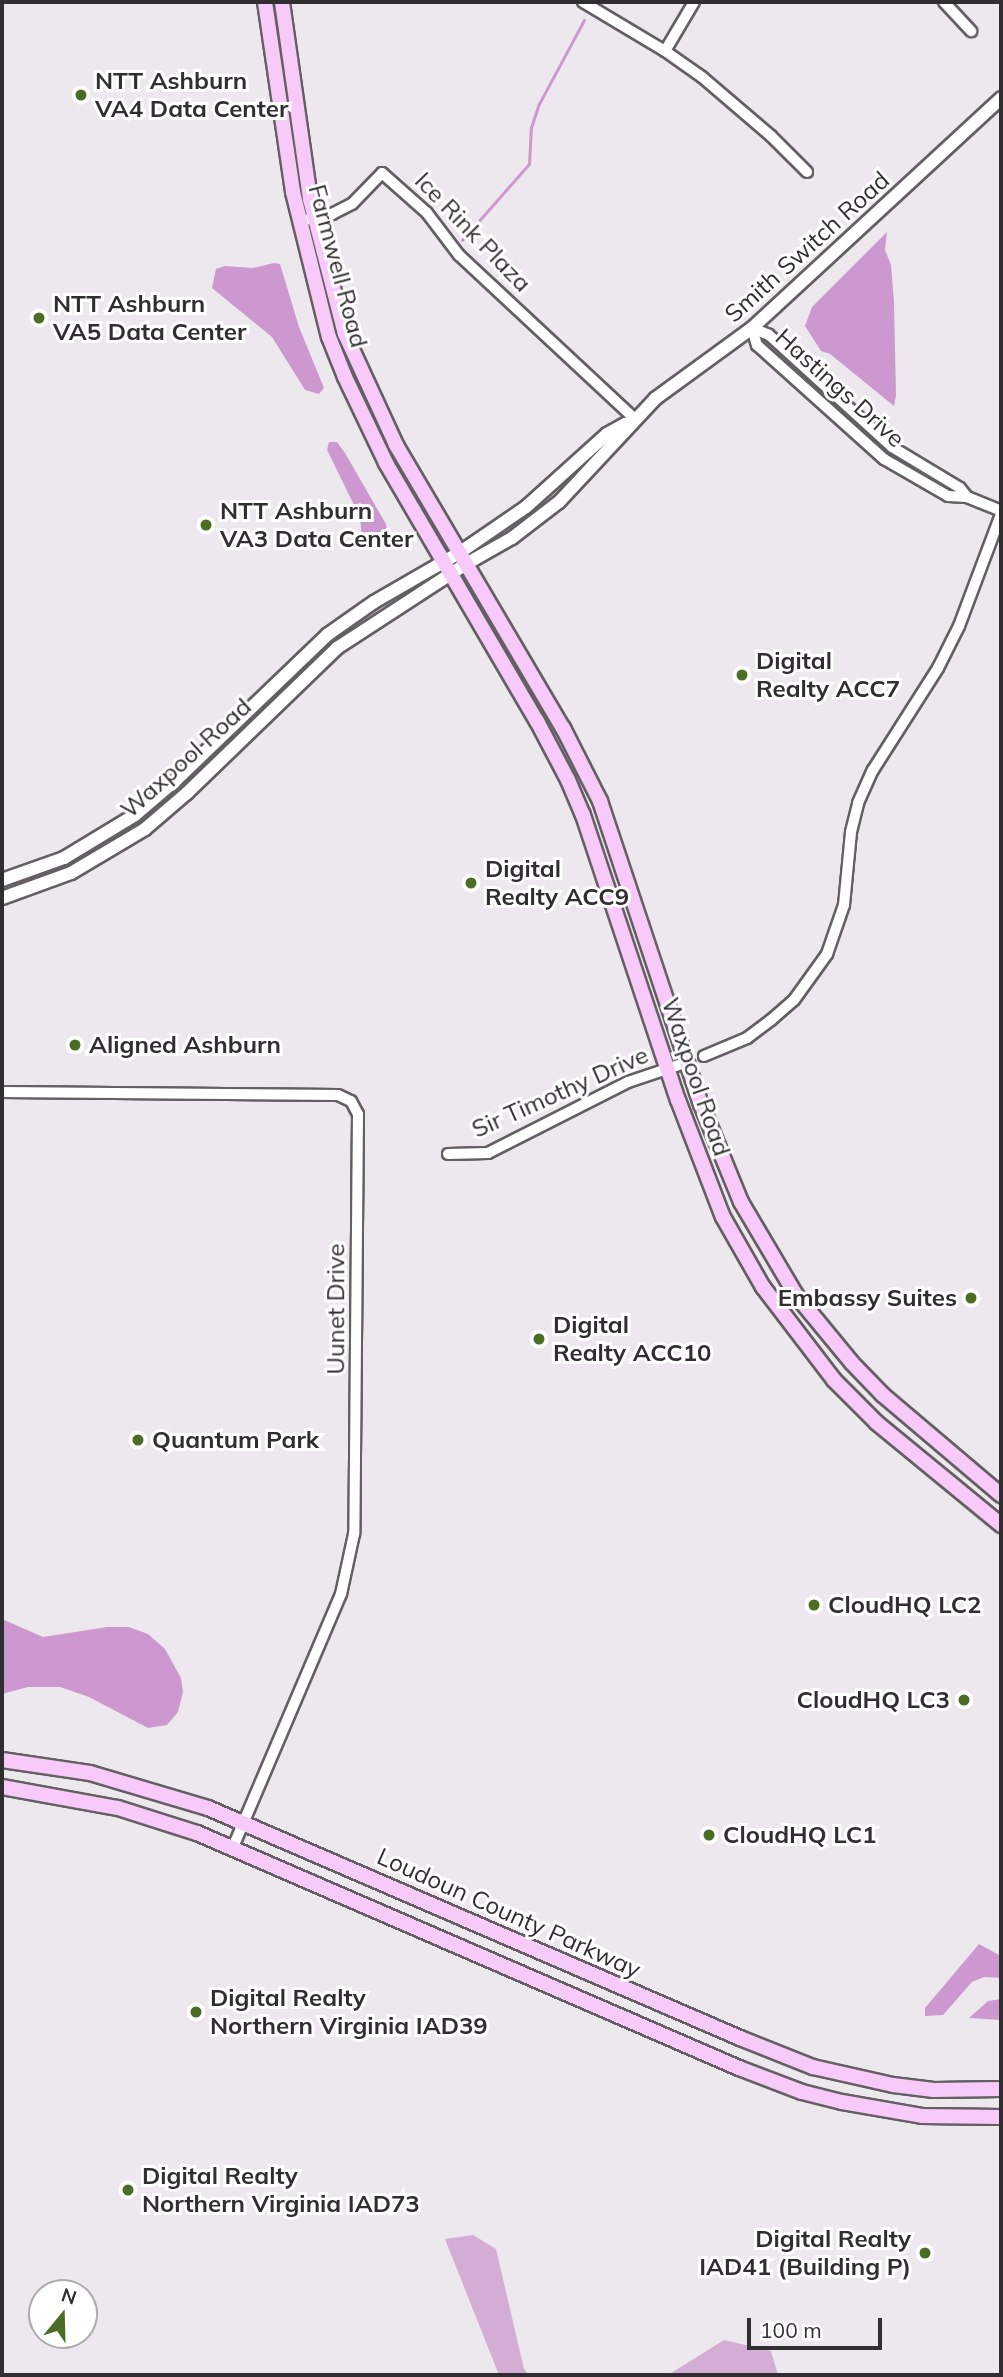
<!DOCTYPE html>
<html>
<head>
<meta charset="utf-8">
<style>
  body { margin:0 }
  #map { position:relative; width:1003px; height:2377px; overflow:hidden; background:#ede8ed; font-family:Mulish,sans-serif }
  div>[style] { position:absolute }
  .green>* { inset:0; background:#d3add4 }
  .water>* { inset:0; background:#cd98cf }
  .stream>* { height:2.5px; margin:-1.25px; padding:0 1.25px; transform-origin:1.25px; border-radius:1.25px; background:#cd98cf }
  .roads { filter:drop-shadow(2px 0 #635f63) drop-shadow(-2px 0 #635f63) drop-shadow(0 2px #635f63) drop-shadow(0 -2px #635f63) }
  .minor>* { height:10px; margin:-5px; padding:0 5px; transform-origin:5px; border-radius:5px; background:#fff }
  .tertiary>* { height:12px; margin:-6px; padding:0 6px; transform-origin:6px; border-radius:6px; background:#fff }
  .secondary>* { height:12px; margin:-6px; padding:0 6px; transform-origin:6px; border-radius:6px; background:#fff }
  .primary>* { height:14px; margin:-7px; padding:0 7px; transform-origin:7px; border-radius:7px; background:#f7caf9 }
  .dots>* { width:19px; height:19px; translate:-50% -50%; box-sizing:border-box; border:4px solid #fff; border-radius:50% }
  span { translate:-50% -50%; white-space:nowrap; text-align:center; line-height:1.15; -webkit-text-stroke:6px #fff; paint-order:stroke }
  .poi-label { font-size:24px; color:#302e30; font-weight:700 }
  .left { translate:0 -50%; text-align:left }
  .right { translate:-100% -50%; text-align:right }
  .street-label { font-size:24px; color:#302e30 }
  .frame { position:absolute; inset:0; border:4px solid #302e30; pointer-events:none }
  .north { position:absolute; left:28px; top:2279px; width:70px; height:70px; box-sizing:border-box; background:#fff; border:2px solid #acabac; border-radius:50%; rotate:19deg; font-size:19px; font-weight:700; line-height:28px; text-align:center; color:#302e30 }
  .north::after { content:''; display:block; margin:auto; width:24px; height:32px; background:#4c6d24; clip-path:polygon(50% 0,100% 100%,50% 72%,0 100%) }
  .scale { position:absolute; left:747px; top:2318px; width:135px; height:32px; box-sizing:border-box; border:4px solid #302e30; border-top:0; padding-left:9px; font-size:21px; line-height:24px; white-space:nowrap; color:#302e30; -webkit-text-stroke:5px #fff; paint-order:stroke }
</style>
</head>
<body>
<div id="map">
  <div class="green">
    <div style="clip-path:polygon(473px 2235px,496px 2249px,524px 2369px,529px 2375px,499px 2375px,445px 2239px)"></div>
    <div style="clip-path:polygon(724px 2340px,771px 2351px,778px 2375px,668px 2375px)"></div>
  </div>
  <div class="water">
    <div style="clip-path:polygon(887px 232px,885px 250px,891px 265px,894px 302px,896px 395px,894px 406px,830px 354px,821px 351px,805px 326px,812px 307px)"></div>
    <div style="clip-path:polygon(274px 263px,280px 264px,299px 327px,324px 388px,319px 394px,305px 390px,272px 337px,212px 288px,216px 269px,225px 266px,253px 268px)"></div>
    <div style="clip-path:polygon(329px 442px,337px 442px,345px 453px,386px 524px,388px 537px,382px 548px,371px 549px,362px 539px,360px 517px,327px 450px)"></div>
    <div style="clip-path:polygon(2px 1619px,43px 1637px,107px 1627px,129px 1627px,148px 1634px,165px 1649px,181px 1678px,183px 1692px,178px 1712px,167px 1725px,148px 1728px,89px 1697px,60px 1687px,28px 1687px,2px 1694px)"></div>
    <div style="clip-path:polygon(979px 1944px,1001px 1956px,1001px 1978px,984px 1977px,972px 1982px,943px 2015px,925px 2016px,925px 2008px)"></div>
    <div style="clip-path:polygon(1001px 1999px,1001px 2020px,969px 2018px,988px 2001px)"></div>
  </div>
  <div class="stream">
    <div style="left:462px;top:240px;width:101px;rotate:-48.6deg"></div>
    <div style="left:529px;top:164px;width:36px;rotate:-87deg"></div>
    <div style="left:531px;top:128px;width:25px;rotate:-72deg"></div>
    <div style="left:539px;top:104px;width:95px;rotate:-61.8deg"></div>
  </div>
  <div class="roads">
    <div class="minor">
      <div style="left:583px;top:2px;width:96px;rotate:30.9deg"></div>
      <div style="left:665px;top:51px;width:45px;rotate:35.1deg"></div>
      <div style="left:702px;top:77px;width:91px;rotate:40.5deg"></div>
      <div style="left:771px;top:136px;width:51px;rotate:45deg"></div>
      <div style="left:944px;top:2px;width:40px;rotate:47deg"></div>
      <div style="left:665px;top:51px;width:57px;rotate:-59.4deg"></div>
      <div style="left:300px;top:221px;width:33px;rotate:-12deg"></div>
      <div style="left:332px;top:214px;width:22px;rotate:-27deg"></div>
      <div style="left:352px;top:204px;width:43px;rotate:-45.9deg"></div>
      <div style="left:382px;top:173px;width:60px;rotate:41.6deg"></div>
      <div style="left:427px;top:213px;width:53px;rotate:52.7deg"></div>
      <div style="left:459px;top:255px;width:239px;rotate:43deg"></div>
      <div style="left:752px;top:328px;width:18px;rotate:74deg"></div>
      <div style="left:757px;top:345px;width:171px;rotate:41.9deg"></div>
      <div style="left:884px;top:459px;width:74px;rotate:30deg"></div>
      <div style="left:948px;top:496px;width:19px;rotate:3deg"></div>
      <div style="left:967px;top:497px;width:37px;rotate:22deg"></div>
      <div style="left:752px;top:328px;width:18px;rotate:22deg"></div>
      <div style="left:769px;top:335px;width:166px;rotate:42.3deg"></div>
      <div style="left:892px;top:447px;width:79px;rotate:31.1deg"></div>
      <div style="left:960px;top:488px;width:11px;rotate:52deg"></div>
      <div style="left:704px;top:1056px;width:47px;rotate:-22.7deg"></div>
      <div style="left:747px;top:1038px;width:30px;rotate:-37deg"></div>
      <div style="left:771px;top:1020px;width:30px;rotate:-41deg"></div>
      <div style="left:794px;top:1000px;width:57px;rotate:-54.3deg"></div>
      <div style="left:827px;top:954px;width:52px;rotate:-70.9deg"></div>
      <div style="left:844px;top:905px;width:73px;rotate:-84.5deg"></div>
      <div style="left:851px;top:832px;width:30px;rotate:-76deg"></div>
      <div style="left:858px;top:803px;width:36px;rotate:-66deg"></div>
      <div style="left:873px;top:770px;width:121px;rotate:-57.5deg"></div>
      <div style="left:938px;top:668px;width:47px;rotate:-63.4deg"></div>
      <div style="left:959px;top:626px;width:120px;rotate:-69.4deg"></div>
      <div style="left:2px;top:1092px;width:336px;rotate:0.5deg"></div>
      <div style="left:338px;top:1095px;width:14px;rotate:25deg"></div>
      <div style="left:351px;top:1101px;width:15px;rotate:62deg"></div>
      <div style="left:358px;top:1114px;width:420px;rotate:90.5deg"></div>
      <div style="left:354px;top:1534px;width:61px;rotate:102.2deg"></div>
      <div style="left:341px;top:1594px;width:275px;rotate:113.1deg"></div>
      <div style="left:448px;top:1154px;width:40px;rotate:-1.4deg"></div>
      <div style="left:488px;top:1153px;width:157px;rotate:-26.9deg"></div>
      <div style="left:628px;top:1082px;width:63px;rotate:-18.4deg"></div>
    </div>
    <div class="tertiary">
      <div style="left:459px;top:553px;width:81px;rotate:-34.5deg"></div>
      <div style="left:526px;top:507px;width:109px;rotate:-42deg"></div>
      <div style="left:607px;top:434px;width:21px;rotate:-29deg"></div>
      <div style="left:466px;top:564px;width:53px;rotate:-29.5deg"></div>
      <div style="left:512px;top:538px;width:59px;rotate:-37.5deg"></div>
      <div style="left:559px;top:502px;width:142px;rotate:-47deg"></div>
      <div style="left:656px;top:398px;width:119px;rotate:-36.1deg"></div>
      <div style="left:752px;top:328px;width:339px;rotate:-42.7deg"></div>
    </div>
    <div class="secondary">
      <div style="left:2px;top:880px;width:66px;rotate:-19.5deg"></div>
      <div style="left:64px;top:858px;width:83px;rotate:-31.2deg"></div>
      <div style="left:135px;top:815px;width:54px;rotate:-40.5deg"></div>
      <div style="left:176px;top:780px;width:209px;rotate:-43.8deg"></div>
      <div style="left:327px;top:635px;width:57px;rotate:-35.1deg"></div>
      <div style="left:374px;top:602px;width:98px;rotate:-30deg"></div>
      <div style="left:2px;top:898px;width:73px;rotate:-19.9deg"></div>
      <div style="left:71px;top:873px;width:86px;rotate:-30.7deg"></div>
      <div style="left:145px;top:829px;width:55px;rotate:-40.6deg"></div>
      <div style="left:187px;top:793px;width:209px;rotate:-44deg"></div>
      <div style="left:337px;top:648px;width:154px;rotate:-33.1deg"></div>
    </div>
    <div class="primary">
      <div style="left:265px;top:2px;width:192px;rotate:81.6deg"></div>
      <div style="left:293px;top:192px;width:149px;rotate:76.1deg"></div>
      <div style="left:329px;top:337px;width:43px;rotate:68.2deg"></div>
      <div style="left:345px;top:377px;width:95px;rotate:64.5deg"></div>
      <div style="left:386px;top:463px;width:299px;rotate:59.7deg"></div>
      <div style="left:537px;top:721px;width:67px;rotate:62.3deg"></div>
      <div style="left:568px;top:780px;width:38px;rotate:67deg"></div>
      <div style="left:583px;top:815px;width:300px;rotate:71.6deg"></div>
      <div style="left:678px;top:1100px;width:125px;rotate:69deg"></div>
      <div style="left:723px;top:1217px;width:81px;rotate:60.3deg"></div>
      <div style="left:763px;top:1287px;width:117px;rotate:52.6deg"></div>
      <div style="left:834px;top:1380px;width:61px;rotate:45deg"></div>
      <div style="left:877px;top:1423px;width:161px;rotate:39.4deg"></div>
      <div style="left:282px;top:2px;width:199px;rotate:81.9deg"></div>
      <div style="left:310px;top:199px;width:139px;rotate:75.5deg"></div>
      <div style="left:345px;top:334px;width:122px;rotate:65.3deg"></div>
      <div style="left:396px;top:445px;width:329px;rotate:59.5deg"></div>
      <div style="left:563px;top:728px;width:82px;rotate:63.1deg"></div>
      <div style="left:600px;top:801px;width:319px;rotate:71.6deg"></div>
      <div style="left:701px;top:1104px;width:106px;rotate:67.8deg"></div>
      <div style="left:741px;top:1202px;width:108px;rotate:59.4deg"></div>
      <div style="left:796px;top:1295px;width:88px;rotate:50.5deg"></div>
      <div style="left:852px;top:1363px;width:45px;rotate:45.9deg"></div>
      <div style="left:883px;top:1395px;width:155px;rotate:40.3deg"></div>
      <div style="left:2px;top:1760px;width:89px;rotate:8.4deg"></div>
      <div style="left:90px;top:1773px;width:123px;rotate:16.5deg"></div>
      <div style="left:208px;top:1808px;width:580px;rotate:23.38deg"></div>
      <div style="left:740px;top:2038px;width:79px;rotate:21.7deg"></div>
      <div style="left:813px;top:2067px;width:82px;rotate:12.7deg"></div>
      <div style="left:893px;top:2085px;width:41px;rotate:7deg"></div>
      <div style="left:934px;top:2090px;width:67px;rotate:-0.9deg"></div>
      <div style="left:2px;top:1787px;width:118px;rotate:10.3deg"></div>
      <div style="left:118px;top:1808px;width:83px;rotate:17.6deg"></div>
      <div style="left:197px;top:1833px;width:591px;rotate:23.44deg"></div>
      <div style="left:739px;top:2068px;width:67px;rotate:20.9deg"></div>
      <div style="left:802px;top:2092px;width:41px;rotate:14deg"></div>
      <div style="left:842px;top:2102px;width:81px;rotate:9.9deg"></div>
      <div style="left:922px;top:2116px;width:79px;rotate:0.7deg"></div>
    </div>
  </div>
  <div class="dots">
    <div style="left:81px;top:95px;background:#4c6d24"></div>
    <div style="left:39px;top:318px;background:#4c6d24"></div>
    <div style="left:206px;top:525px;background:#4c6d24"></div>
    <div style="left:742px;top:675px;background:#4c6d24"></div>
    <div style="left:471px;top:883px;background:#4c6d24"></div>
    <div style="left:75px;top:1045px;background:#4c6d24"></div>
    <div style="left:971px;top:1298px;background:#4c6d24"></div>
    <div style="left:539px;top:1339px;background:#4c6d24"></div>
    <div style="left:138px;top:1440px;background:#4c6d24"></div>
    <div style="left:814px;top:1605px;background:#4c6d24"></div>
    <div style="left:964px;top:1700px;background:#4c6d24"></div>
    <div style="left:709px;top:1835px;background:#4c6d24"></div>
    <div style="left:196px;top:2012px;background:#4c6d24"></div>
    <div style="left:128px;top:2190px;background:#4c6d24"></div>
    <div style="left:925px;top:2253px;background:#4c6d24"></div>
  </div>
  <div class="poi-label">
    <span class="left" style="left:95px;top:95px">NTT Ashburn<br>VA4 Data Center</span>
    <span class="left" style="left:53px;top:318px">NTT Ashburn<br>VA5 Data Center</span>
    <span class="left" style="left:220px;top:525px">NTT Ashburn<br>VA3 Data Center</span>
    <span class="left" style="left:756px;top:675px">Digital<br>Realty ACC7</span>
    <span class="left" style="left:485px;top:883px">Digital<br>Realty ACC9</span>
    <span class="left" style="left:89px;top:1045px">Aligned Ashburn</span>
    <span class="right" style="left:957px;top:1298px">Embassy Suites</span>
    <span class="left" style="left:553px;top:1339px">Digital<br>Realty ACC10</span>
    <span class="left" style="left:152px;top:1440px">Quantum Park</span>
    <span class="left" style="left:828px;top:1605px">CloudHQ LC2</span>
    <span class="right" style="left:950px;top:1700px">CloudHQ LC3</span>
    <span class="left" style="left:723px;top:1835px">CloudHQ LC1</span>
    <span class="left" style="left:210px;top:2012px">Digital Realty<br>Northern Virginia IAD39</span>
    <span class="left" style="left:142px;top:2190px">Digital Realty<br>Northern Virginia IAD73</span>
    <span class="right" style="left:911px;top:2253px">Digital Realty<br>IAD41 (Building P)</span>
  </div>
  <div class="street-label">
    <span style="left:473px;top:232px;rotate:46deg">Ice Rink Plaza</span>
    <span style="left:807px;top:247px;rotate:-42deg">Smith Switch Road</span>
    <span style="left:338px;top:266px;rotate:75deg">Farmwell Road</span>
    <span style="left:840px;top:388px;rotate:42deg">Hastings Drive</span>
    <span style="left:186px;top:758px;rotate:-42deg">Waxpool Road</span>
    <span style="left:696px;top:1077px;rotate:71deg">Waxpool Road</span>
    <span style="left:560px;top:1092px;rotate:-24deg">Sir Timothy Drive</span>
    <span style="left:336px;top:1309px;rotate:-90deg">Uunet Drive</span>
    <span style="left:509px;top:1913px;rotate:24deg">Loudoun County Parkway</span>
  </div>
  <div class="frame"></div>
  <div class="north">N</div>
  <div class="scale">100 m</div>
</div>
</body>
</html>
